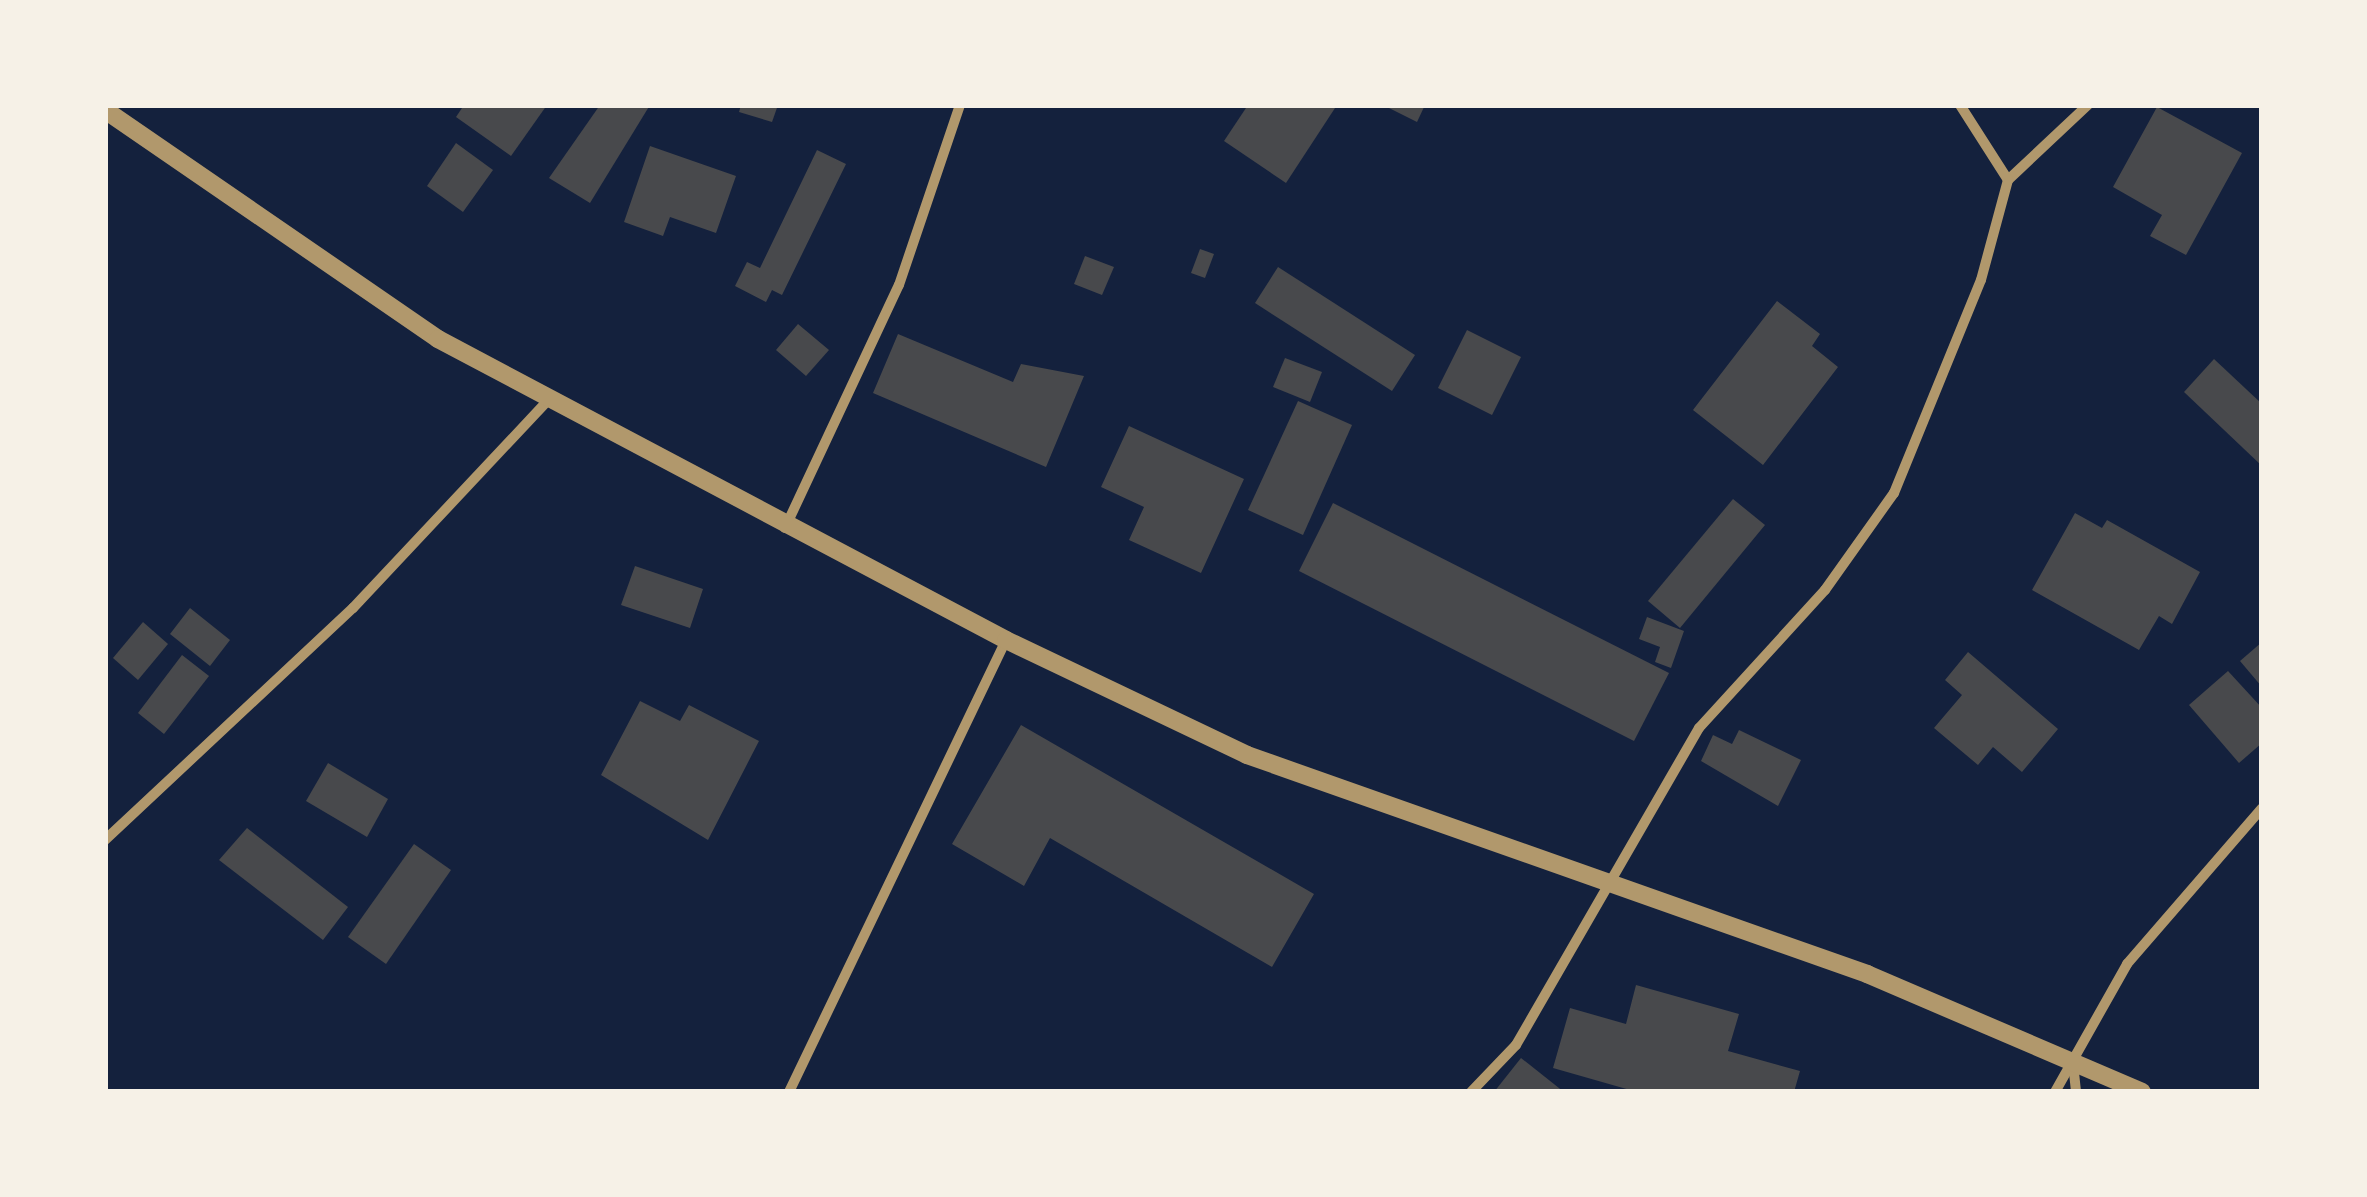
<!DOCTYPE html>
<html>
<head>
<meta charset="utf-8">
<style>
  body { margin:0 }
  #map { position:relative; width:2367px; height:1197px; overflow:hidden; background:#14213d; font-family:Poppins,sans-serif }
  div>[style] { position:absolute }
  .building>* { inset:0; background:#48494c }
  .minor>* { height:10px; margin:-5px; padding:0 5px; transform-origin:5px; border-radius:5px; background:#b1986c }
  .tertiary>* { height:18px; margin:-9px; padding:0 9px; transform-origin:9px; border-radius:9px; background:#b1986c }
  span { translate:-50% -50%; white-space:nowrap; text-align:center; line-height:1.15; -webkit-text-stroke:9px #f6f1e7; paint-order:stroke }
  .frame { position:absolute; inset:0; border:108px solid #f6f1e7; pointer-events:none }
</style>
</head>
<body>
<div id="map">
  <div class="building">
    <div style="clip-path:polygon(464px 105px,547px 105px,511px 156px,456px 117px)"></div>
    <div style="clip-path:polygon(600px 105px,650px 105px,590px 203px,549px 178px)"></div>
    <div style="clip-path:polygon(741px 105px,778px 105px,772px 122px,739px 112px)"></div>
    <div style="clip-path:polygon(1248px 105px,1337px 105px,1286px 183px,1224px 141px)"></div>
    <div style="clip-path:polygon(1383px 105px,1425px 105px,1417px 122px)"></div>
    <div style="clip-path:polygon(2157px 107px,2242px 153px,2186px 255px,2150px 236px,2162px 215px,2113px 187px)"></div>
    <div style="clip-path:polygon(456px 143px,493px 170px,463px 212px,427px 186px)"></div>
    <div style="clip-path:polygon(650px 146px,736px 176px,716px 233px,670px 217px,663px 236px,624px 222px)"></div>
    <div style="clip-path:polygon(817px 150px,846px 164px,782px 295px,772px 290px,766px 302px,735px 286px,747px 262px,760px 268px)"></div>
    <div style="clip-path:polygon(1200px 249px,1214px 254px,1205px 278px,1191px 273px)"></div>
    <div style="clip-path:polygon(1085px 256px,1114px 267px,1102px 295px,1074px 284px)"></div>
    <div style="clip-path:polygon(1278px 267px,1415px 355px,1392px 391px,1255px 303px)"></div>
    <div style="clip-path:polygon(1777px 301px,1820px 334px,1812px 346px,1838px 367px,1763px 465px,1693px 410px)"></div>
    <div style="clip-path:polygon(798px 324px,829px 350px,806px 376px,776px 350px)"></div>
    <div style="clip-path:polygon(1467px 330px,1521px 357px,1492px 415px,1438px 388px)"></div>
    <div style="clip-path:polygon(898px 334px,1013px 382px,1021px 364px,1084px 376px,1046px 467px,873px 393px)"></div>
    <div style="clip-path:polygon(1285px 358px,1322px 372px,1310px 402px,1273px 387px)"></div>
    <div style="clip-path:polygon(2214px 359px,2262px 404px,2262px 466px,2184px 392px)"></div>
    <div style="clip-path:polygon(1298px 401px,1352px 425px,1303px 535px,1248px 510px)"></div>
    <div style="clip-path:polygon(1129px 426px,1244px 479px,1201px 573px,1129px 540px,1144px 507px,1101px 487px)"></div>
    <div style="clip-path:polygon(1733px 499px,1765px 525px,1680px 628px,1648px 601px)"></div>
    <div style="clip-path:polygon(1333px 503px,1669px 673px,1634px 741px,1299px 571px)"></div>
    <div style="clip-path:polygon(2075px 513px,2102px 528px,2107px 520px,2200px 572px,2172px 624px,2159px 616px,2139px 650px,2032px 590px)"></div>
    <div style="clip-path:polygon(635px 566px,703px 589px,690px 628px,621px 605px)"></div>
    <div style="clip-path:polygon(190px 608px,230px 640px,210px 666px,170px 634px)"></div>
    <div style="clip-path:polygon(1647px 617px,1684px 631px,1671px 668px,1655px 662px,1660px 647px,1639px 639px)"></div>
    <div style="clip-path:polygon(143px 622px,168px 644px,138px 680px,113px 658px)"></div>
    <div style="clip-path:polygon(2262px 642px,2262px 687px,2240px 661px)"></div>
    <div style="clip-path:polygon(1968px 652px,2058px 729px,2022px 772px,1993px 747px,1978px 765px,1934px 728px,1962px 695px,1945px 680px)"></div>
    <div style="clip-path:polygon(182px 655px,209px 676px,164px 734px,138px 713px)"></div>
    <div style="clip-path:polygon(2228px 671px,2262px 708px,2262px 743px,2239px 763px,2189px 705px)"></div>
    <div style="clip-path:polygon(640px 701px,680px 721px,689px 705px,759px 741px,708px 840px,601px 775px)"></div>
    <div style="clip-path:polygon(1021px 725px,1314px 894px,1272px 967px,1050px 838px,1024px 886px,952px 844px)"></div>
    <div style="clip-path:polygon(1739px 730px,1801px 760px,1778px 806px,1701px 761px,1713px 735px,1732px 744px)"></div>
    <div style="clip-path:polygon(328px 763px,388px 799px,367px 837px,306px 801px)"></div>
    <div style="clip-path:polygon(247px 828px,348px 907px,323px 940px,219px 860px)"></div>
    <div style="clip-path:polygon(414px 844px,451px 870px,386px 964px,348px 937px)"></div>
    <div style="clip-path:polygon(1636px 985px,1739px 1014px,1728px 1051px,1800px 1071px,1794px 1092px,1637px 1092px,1553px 1068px,1570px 1008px,1626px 1024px)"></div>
    <div style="clip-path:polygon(1521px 1058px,1564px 1092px,1494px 1092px)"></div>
  </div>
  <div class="minor">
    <div style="left:2008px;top:180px;width:110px;rotate:-43.2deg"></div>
    <div style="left:785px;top:528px;width:268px;rotate:-64.9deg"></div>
    <div style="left:899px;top:285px;width:190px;rotate:-71.3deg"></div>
    <div style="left:105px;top:840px;width:340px;rotate:-43.1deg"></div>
    <div style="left:353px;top:608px;width:287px;rotate:-46.8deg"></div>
    <div style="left:2073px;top:1063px;width:29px;rotate:84deg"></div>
    <div style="left:789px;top:1092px;width:501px;rotate:-64.35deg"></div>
    <div style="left:1471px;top:1092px;width:65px;rotate:-46.2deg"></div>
    <div style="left:1516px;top:1045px;width:366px;rotate:-60deg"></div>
    <div style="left:1699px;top:728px;width:187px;rotate:-47.6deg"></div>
    <div style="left:1825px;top:590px;width:119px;rotate:-54.6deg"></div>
    <div style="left:1894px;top:493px;width:230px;rotate:-67.8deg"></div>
    <div style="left:1981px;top:280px;width:104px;rotate:-74.9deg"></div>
    <div style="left:2008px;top:180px;width:89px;rotate:-122.6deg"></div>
    <div style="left:2055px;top:1092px;width:147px;rotate:-60.6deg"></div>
    <div style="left:2127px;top:964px;width:206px;rotate:-49.1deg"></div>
  </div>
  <div class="tertiary">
    <div style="left:105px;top:110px;width:404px;rotate:34.5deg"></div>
    <div style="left:438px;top:339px;width:643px;rotate:27.92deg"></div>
    <div style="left:1006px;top:640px;width:267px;rotate:25.5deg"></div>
    <div style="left:1247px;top:755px;width:658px;rotate:19.45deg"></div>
    <div style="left:1867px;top:974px;width:299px;rotate:23.2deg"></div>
  </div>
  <div class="frame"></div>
</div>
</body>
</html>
